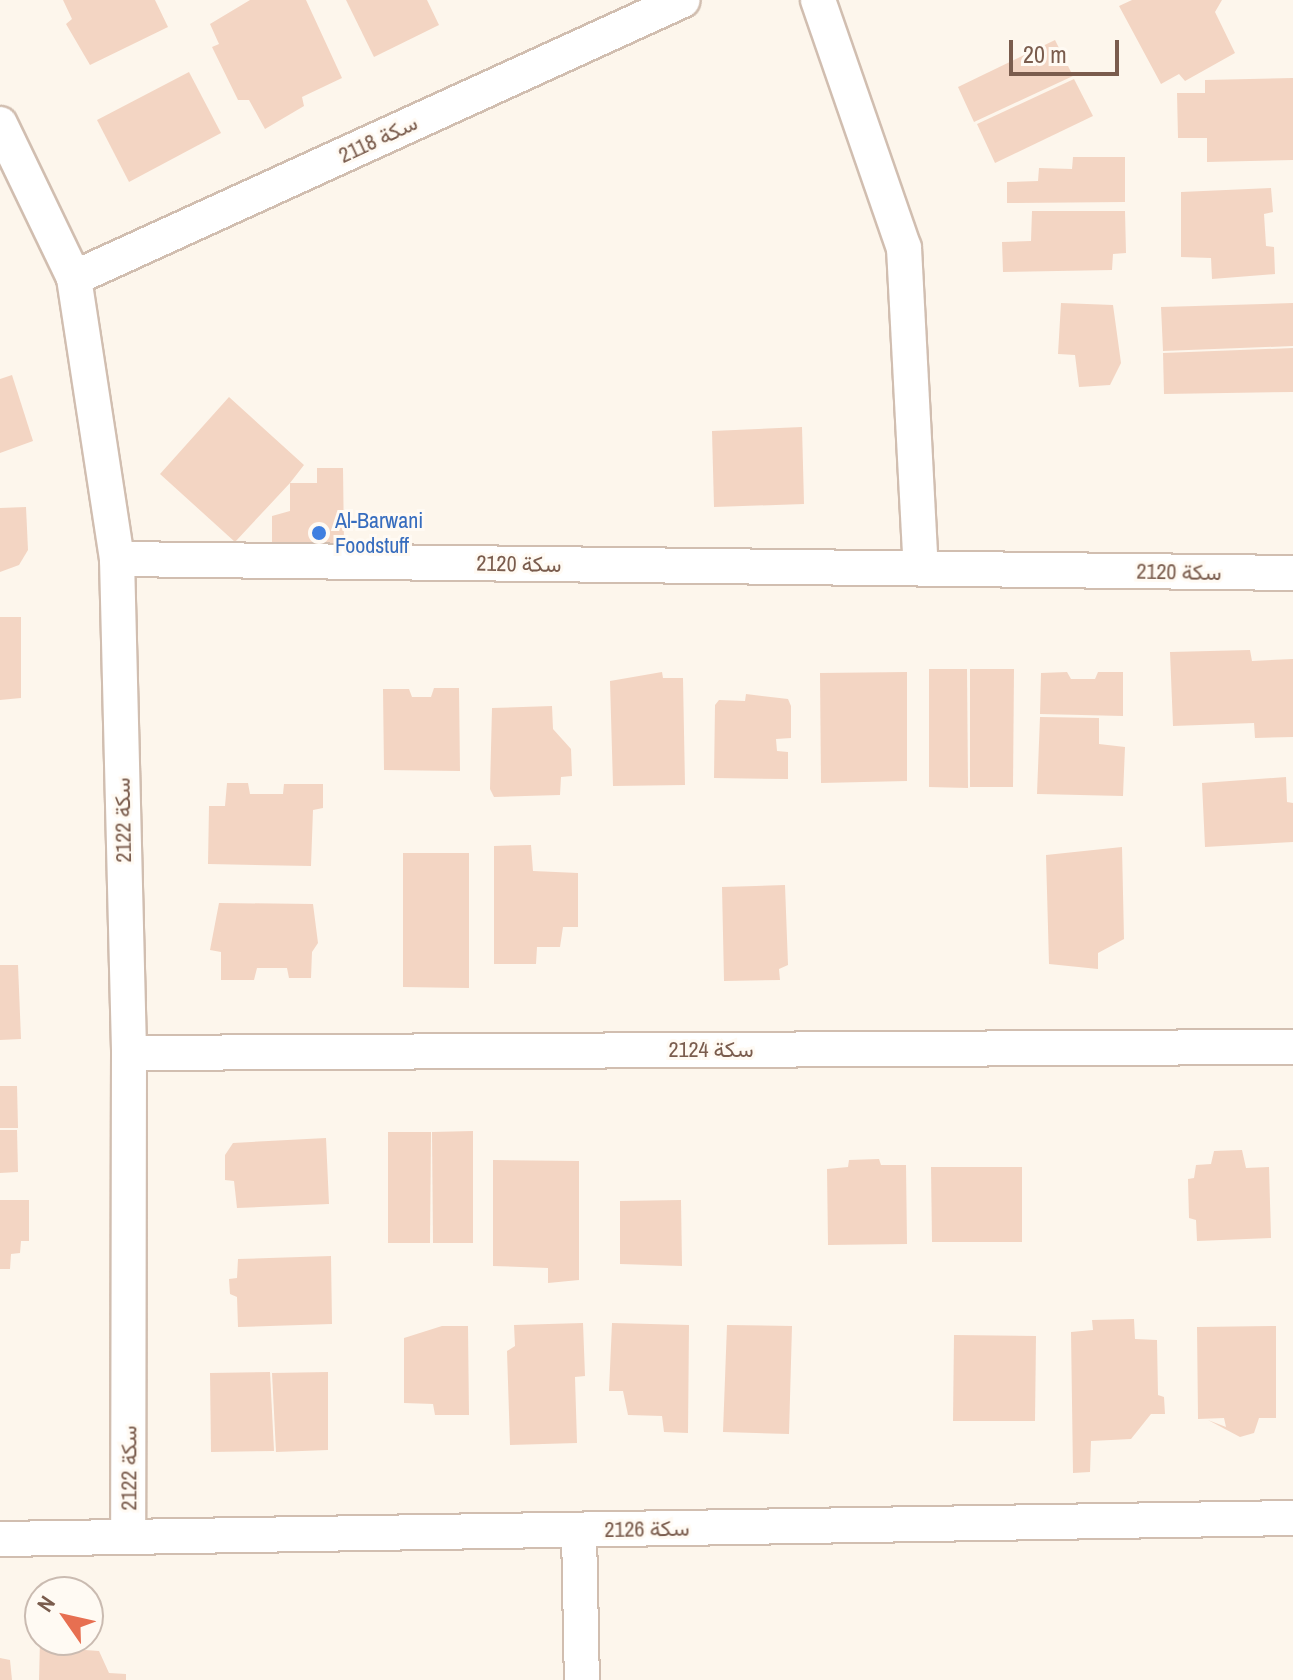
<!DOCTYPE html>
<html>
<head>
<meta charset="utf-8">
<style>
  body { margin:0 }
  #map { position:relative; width:1293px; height:1680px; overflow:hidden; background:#fdf6ec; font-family:"Archivo Narrow",Vazirmatn,sans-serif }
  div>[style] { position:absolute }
  .building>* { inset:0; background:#f3d5c3 }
  .roads { filter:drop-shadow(2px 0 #d1beb0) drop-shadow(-2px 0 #d1beb0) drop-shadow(0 2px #d1beb0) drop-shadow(0 -2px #d1beb0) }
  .minor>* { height:34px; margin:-17px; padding:0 17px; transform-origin:17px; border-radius:17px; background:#fff }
  .dots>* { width:22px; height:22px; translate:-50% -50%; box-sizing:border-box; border:4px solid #fffaf3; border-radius:50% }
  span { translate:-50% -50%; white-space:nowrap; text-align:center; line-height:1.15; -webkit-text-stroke:6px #fffaf3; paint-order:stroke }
  .street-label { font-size:22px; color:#7a5c4d }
  .shop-label { font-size:22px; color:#366cbe }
  .left { translate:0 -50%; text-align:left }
  .north { position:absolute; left:24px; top:1576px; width:80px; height:80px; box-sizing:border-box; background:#fffaf3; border:2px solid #cabbb1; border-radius:50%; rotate:304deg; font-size:22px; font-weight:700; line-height:32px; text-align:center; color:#7a5c4d }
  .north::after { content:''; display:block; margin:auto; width:28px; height:36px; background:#e76f51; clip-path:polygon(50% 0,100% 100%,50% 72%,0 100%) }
  .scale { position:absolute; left:1009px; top:40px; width:110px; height:36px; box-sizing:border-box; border:4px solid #7a5c4d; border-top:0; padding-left:10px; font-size:24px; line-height:28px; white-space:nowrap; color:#7a5c4d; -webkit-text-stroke:6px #fffaf3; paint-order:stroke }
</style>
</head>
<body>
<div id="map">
  <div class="building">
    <div style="clip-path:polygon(63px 0,155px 0,168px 27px,90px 65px,66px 24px,72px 19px)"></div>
    <div style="clip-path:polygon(250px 0,306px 0,342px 78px,302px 97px,304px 106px,265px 129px,249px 100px,238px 100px,212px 47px,219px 44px,210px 24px)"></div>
    <div style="clip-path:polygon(346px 0,427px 0,439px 25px,374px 57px)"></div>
    <div style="clip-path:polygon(1132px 0,1222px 0,1215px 12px,1235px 53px,1185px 81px,1179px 74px,1161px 84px,1119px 6px)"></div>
    <div style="clip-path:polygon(1055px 40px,1073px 76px,974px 122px,958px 87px)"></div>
    <div style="clip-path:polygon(189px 72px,221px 133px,129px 182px,97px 120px)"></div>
    <div style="clip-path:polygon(1293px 78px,1293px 160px,1207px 162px,1207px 138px,1178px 138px,1177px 93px,1205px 93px,1205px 80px)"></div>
    <div style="clip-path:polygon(1074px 79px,1093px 116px,995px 163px,977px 124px)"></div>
    <div style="clip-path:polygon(1073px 157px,1125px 157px,1125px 202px,1007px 203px,1007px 182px,1038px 181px,1039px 168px,1072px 169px)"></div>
    <div style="clip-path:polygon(1271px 188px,1273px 212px,1264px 214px,1266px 246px,1274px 247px,1275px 274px,1212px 279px,1211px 258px,1181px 257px,1181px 192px)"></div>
    <div style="clip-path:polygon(1032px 211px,1125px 211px,1126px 253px,1113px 254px,1112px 270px,1003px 272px,1002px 242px,1031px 241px)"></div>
    <div style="clip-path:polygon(1061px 303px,1113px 305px,1121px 363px,1110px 385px,1079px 387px,1075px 355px,1058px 354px)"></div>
    <div style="clip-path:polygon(1293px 303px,1293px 346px,1163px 351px,1161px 307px)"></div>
    <div style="clip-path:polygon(1293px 348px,1293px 392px,1164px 394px,1163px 353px)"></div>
    <div style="clip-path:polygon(12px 375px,33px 441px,0 453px,0 379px)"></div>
    <div style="clip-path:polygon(229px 397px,304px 465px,290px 483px,317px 483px,317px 468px,343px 468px,344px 544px,272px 544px,272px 516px,290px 511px,290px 483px,235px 542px,160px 474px)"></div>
    <div style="clip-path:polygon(802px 427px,804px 504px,714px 507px,712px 431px)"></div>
    <div style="clip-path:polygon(26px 507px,28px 550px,19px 565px,0 572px,0 508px)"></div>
    <div style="clip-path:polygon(0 617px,21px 617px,21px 698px,0 700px)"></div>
    <div style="clip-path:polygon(1250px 650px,1252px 661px,1293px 659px,1293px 737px,1255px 738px,1254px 723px,1173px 726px,1170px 652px)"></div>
    <div style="clip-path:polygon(929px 669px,967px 669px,968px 788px,929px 787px)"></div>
    <div style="clip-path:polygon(970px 669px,1014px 669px,1013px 787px,970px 787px)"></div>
    <div style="clip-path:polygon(662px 672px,663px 678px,683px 678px,685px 785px,613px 786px,610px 681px)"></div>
    <div style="clip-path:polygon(907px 672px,907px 781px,821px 783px,820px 673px)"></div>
    <div style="clip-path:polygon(1067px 672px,1071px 679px,1095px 679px,1098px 672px,1123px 672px,1123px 716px,1040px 714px,1041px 673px)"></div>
    <div style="clip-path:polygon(434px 688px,459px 688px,460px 771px,384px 770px,383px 689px,409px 689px,412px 697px,431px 697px)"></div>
    <div style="clip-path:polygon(746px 694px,788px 699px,791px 706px,791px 738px,776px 739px,777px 751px,788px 752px,788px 779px,714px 778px,715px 705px,719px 700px,745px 701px)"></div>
    <div style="clip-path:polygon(552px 706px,553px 729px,571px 749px,572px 776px,561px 777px,560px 795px,494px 797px,490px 789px,492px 708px)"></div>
    <div style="clip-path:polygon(1040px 717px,1099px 718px,1099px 744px,1125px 747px,1123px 796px,1037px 794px)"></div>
    <div style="clip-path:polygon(1286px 777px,1287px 802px,1293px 803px,1293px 842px,1205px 847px,1202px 783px)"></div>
    <div style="clip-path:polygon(227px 783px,248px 783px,250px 794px,283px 794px,284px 784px,323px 784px,323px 808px,313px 810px,311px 866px,208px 864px,209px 806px,225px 806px)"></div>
    <div style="clip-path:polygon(531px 845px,533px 871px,578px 873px,578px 927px,563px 927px,560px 947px,537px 947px,536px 964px,494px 964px,494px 846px)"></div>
    <div style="clip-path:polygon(1122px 847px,1124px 939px,1098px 953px,1098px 969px,1049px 964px,1046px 855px)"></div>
    <div style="clip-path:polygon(403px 853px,469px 853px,469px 988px,403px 987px)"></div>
    <div style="clip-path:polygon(785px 885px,788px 965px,779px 969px,780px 980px,724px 981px,722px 887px)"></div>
    <div style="clip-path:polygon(219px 903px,313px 904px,318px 943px,312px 952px,311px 978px,289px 978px,287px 968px,257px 968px,254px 980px,221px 980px,221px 952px,210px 950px)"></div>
    <div style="clip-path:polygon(0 965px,18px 965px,21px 1039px,0 1040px)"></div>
    <div style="clip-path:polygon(0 1086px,17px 1086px,18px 1128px,0 1128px)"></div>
    <div style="clip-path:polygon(0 1130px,17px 1130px,18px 1172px,0 1173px)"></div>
    <div style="clip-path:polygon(473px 1131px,473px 1243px,433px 1243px,432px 1132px)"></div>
    <div style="clip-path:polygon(388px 1132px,431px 1132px,430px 1243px,388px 1243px)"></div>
    <div style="clip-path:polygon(326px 1138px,329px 1204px,237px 1208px,234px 1181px,225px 1180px,225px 1155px,233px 1143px)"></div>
    <div style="clip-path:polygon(1242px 1150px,1246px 1168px,1269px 1167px,1271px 1238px,1197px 1241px,1196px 1220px,1189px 1218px,1188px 1179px,1194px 1178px,1196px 1165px,1211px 1164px,1214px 1151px)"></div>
    <div style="clip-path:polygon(879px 1159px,881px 1165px,906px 1165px,907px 1244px,828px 1245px,827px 1169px,848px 1167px,849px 1160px)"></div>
    <div style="clip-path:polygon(493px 1160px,579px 1161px,579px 1280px,548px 1283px,548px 1268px,493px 1266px)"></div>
    <div style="clip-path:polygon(931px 1167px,1022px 1167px,1022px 1242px,932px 1242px)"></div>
    <div style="clip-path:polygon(0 1200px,29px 1200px,29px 1241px,21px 1241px,20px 1253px,11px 1254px,10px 1269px,0 1269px)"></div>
    <div style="clip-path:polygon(681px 1200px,682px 1266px,620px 1264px,620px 1201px)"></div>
    <div style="clip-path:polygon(331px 1256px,332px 1324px,238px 1327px,237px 1297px,230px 1294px,229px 1279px,237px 1278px,238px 1259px)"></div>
    <div style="clip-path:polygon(1134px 1319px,1135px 1339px,1157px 1340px,1158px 1395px,1164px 1397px,1165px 1414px,1151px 1414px,1131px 1439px,1091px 1441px,1090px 1472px,1073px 1473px,1071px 1332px,1093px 1330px,1092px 1320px)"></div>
    <div style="clip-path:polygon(583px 1323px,585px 1376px,575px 1377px,577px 1443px,510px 1445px,507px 1351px,515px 1346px,514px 1325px)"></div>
    <div style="clip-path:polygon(612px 1323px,689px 1325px,688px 1433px,664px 1432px,662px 1416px,628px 1415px,623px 1391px,609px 1391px)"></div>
    <div style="clip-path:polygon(727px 1325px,792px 1326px,789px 1434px,723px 1432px)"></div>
    <div style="clip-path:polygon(442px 1326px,468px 1326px,469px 1415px,435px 1415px,433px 1404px,404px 1403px,404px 1338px)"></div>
    <div style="clip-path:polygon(1276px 1326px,1276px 1418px,1259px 1418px,1254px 1433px,1240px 1437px,1208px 1420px,1226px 1427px,1224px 1418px,1198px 1419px,1197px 1327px)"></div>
    <div style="clip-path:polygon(954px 1335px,1036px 1336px,1035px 1421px,953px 1421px)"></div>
    <div style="clip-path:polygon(270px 1372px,274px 1451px,211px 1452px,210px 1373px)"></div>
    <div style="clip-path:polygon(328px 1372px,328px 1450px,276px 1452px,272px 1373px)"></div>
    <div style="clip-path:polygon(40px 1640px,84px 1640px,85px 1650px,99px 1651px,109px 1673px,126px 1674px,126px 1680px,39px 1680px)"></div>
    <div style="clip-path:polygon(0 1658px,10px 1660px,12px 1680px,0 1680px)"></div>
  </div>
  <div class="roads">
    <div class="minor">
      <div style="left:818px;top:0;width:262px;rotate:70.9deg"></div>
      <div style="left:904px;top:248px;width:320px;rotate:87deg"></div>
      <div style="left:0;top:124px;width:171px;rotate:64.3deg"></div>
      <div style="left:74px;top:278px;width:284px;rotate:81.3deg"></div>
      <div style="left:117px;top:559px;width:494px;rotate:88.6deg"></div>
      <div style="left:129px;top:1053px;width:484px;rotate:90.1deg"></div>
      <div style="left:74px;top:278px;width:669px;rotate:-24.54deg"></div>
      <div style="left:117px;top:559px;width:1176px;rotate:0.68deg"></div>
      <div style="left:129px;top:1053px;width:1164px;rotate:-0.3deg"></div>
      <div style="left:579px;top:1530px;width:150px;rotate:88.9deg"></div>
      <div style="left:0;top:1539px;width:1293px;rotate:-0.93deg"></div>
    </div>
  </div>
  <div class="dots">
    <div style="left:319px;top:533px;background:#3f7fe0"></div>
  </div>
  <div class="street-label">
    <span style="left:378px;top:139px;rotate:-25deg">سكة 2118</span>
    <span style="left:519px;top:564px;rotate:1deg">سكة 2120</span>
    <span style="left:1179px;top:572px;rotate:1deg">سكة 2120</span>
    <span style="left:123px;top:820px;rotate:-91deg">سكة 2122</span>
    <span style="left:711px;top:1050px">سكة 2124</span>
    <span style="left:129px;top:1468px;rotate:-90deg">سكة 2122</span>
    <span style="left:647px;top:1529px;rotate:-1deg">سكة 2126</span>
  </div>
  <div class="shop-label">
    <span class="left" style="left:335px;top:533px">Al-Barwani<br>Foodstuff</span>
  </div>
  <div class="north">N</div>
  <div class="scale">20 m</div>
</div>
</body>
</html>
